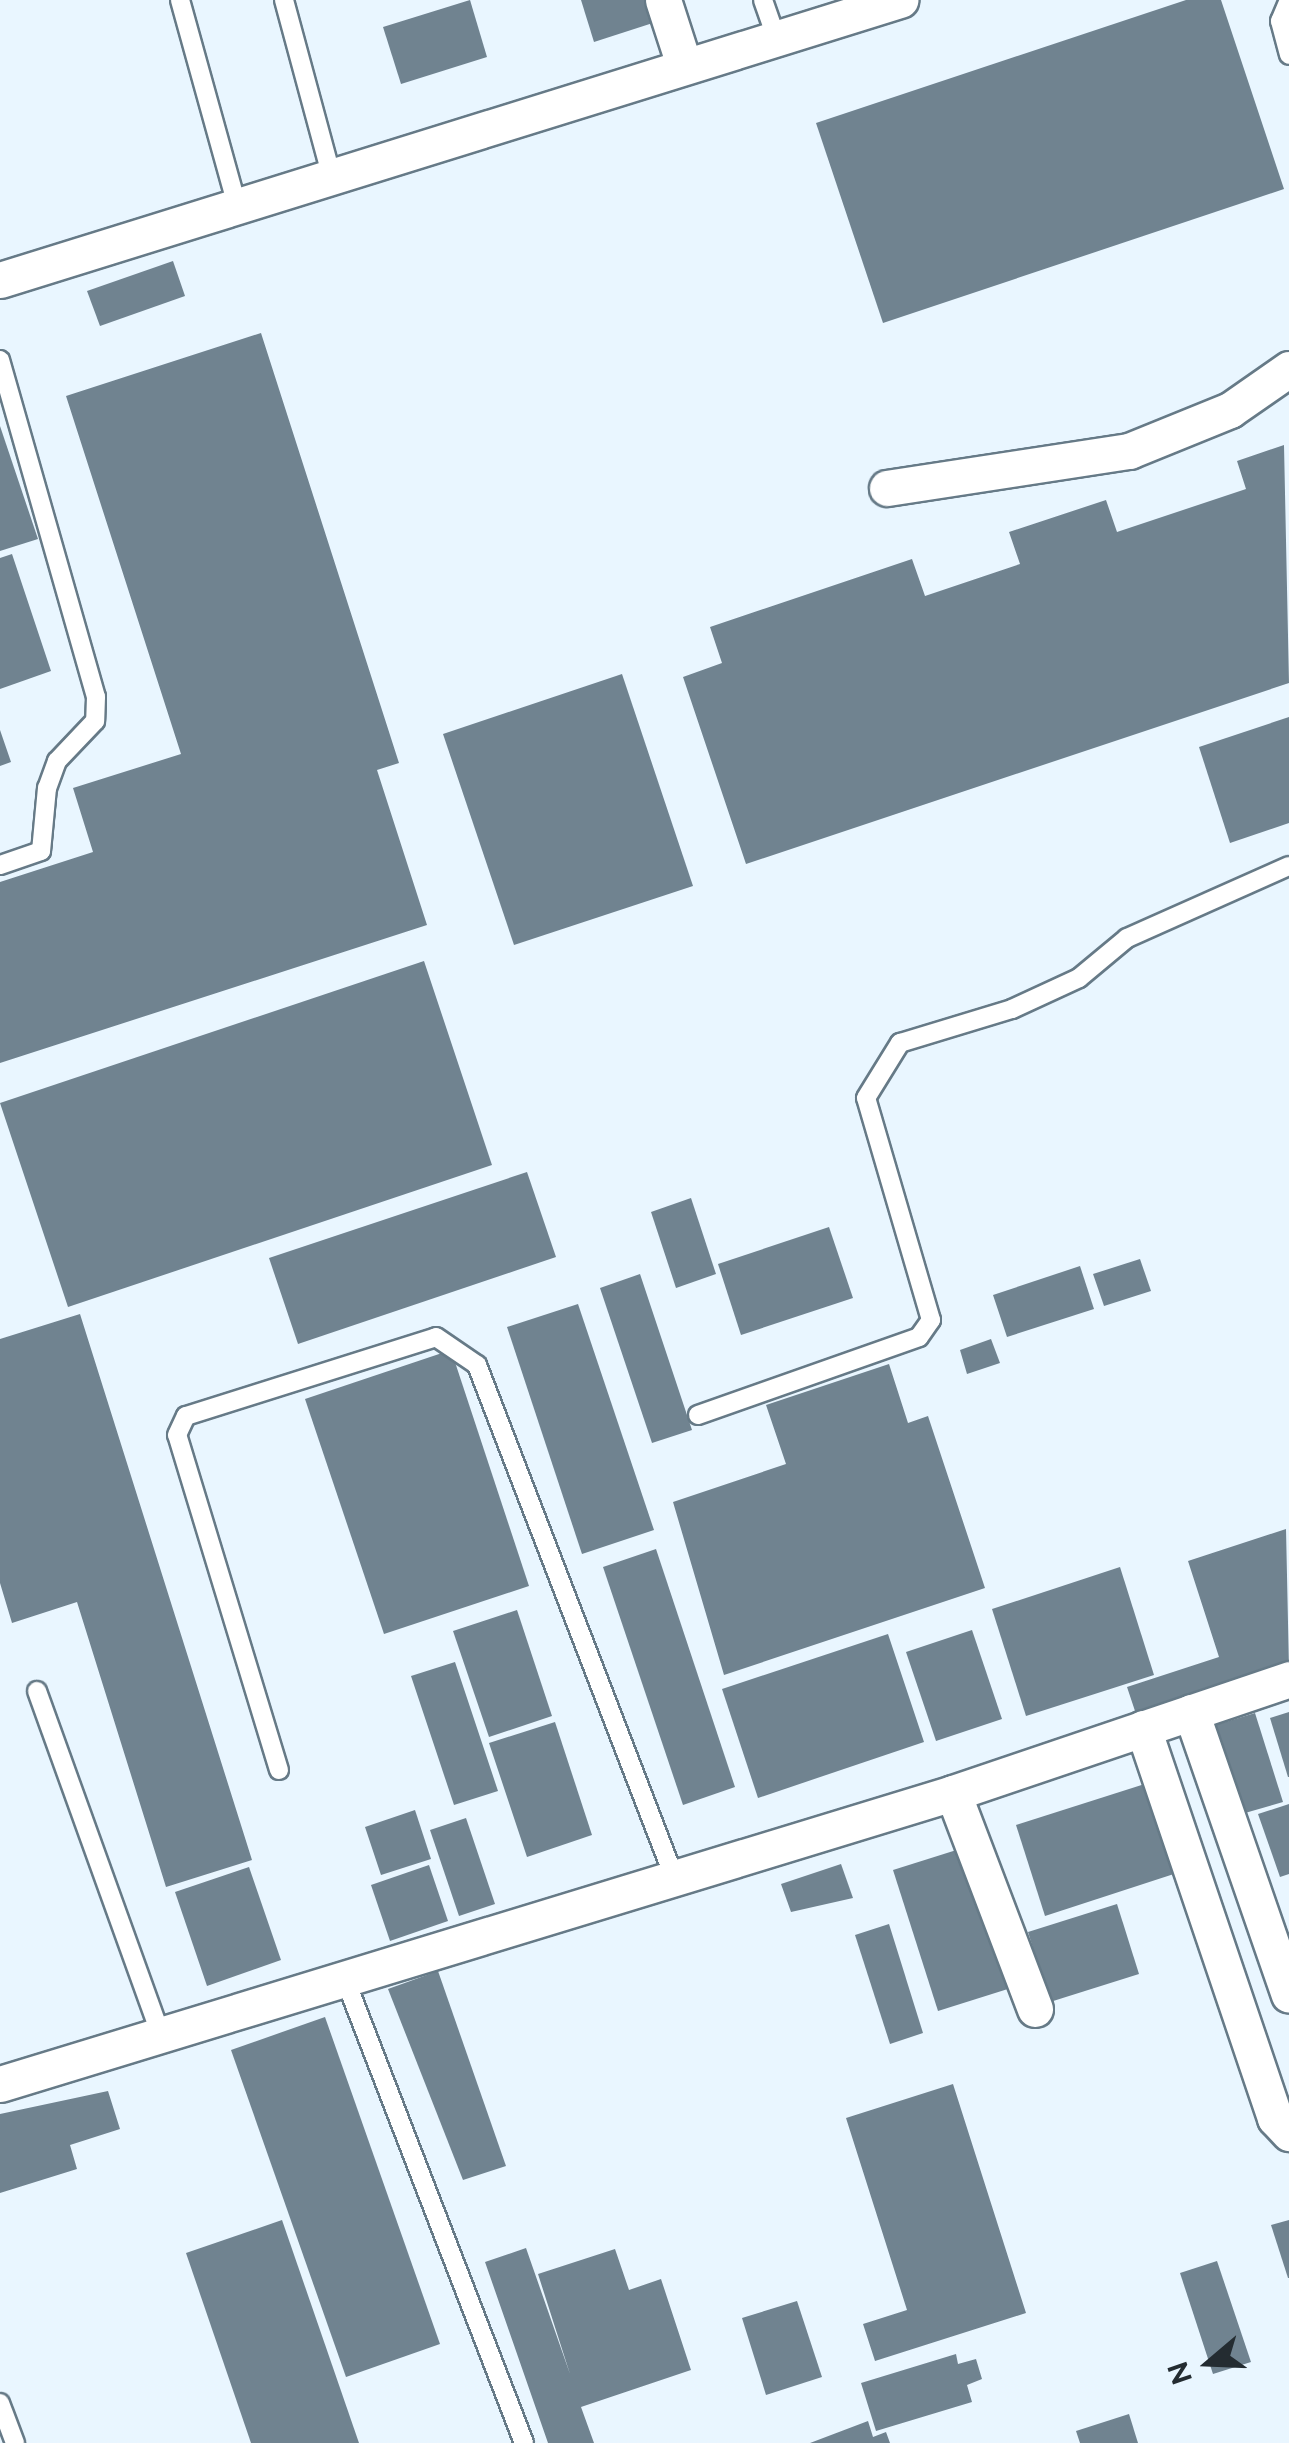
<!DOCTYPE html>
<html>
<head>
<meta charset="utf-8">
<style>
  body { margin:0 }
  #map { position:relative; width:1289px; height:2443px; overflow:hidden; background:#e9f6ff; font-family:Raleway,sans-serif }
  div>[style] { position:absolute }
  .building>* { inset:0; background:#708390 }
  .roads { filter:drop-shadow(2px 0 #667a87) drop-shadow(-2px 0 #667a87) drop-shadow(0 2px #667a87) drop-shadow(0 -2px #667a87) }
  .service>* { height:18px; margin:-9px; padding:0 9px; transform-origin:9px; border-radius:9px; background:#fff }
  .minor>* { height:35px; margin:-17.5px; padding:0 17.5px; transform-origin:17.5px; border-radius:17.5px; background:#fff }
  span { translate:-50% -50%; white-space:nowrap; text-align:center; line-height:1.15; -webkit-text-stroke:10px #e9f6ff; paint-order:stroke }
  .north { position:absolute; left:1159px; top:2313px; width:100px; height:100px; -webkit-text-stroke:8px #e9f6ff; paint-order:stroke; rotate:251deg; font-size:28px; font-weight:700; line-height:40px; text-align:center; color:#242c31 }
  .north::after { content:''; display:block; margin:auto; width:35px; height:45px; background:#242c31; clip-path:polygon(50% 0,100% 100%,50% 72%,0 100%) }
</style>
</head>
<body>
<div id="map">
  <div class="building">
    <div style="clip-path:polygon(470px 0,487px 57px,401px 84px,383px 27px)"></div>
    <div style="clip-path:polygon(581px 0,653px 0,659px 21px,594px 42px)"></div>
    <div style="clip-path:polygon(1186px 0,1221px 0,1284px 189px,883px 323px,816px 123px)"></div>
    <div style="clip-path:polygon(173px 261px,185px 296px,100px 326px,87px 291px)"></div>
    <div style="clip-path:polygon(261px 333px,399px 763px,377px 770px,427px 925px,0 1063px,0 882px,93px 852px,73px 788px,181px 754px,66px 396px)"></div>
    <div style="clip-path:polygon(0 426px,38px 539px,0 551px)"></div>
    <div style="clip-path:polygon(1284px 445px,1289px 683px,746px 864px,683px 677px,722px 663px,710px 627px,912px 559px,925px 596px,1020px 564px,1009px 532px,1106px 500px,1117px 532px,1246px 489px,1237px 461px)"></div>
    <div style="clip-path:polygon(12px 554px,51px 671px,0 689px,0 558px)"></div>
    <div style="clip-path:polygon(622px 674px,693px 886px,514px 945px,443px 734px)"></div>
    <div style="clip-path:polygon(1289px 717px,1289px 823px,1230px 843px,1199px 747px)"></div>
    <div style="clip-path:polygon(0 730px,11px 762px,0 766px)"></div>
    <div style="clip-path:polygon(424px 961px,492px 1165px,68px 1307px,0 1103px)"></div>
    <div style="clip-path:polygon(527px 1172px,556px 1257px,298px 1344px,269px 1258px)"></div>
    <div style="clip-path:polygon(691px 1198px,716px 1274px,676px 1288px,651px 1212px)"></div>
    <div style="clip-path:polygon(829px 1227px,853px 1298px,741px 1335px,718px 1264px)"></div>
    <div style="clip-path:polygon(1140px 1259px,1151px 1291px,1104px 1306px,1093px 1274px)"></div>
    <div style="clip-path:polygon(1080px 1266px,1094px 1309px,1007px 1337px,993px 1295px)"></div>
    <div style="clip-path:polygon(640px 1274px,692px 1430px,652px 1443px,600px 1288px)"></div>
    <div style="clip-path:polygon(578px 1304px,654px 1530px,582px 1554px,507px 1327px)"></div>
    <div style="clip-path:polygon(80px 1314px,252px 1860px,166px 1887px,77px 1602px,12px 1623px,0 1583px,0 1339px)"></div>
    <div style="clip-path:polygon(991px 1339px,1000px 1363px,967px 1374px,960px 1350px)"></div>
    <div style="clip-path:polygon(451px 1350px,529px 1586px,384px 1634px,305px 1399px)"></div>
    <div style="clip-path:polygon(889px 1364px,908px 1423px,928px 1416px,985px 1588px,724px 1675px,673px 1502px,786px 1464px,766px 1405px)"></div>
    <div style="clip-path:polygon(1286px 1529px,1289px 1669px,1138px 1720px,1127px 1687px,1219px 1657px,1188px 1561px)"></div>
    <div style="clip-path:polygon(656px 1549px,735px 1787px,683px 1805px,603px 1567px)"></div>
    <div style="clip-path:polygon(1120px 1567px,1154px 1675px,1026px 1716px,992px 1609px)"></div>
    <div style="clip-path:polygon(517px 1610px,552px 1716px,489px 1737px,453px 1631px)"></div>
    <div style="clip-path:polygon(972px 1630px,1002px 1719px,936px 1741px,906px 1652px)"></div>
    <div style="clip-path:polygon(888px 1634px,924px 1742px,758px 1798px,722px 1689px)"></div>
    <div style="clip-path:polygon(455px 1662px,498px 1791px,454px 1805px,411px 1676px)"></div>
    <div style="clip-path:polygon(1289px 1712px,1289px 1777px,1288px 1777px,1270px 1718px)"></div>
    <div style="clip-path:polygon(1255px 1713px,1283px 1802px,1245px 1813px,1216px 1725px)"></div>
    <div style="clip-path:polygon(555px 1722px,592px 1835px,527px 1857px,489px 1743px)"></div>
    <div style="clip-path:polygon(1151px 1782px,1180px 1872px,1045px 1916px,1016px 1825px)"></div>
    <div style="clip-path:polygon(1289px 1804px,1289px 1874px,1280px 1877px,1258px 1814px)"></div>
    <div style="clip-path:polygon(415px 1810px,431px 1859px,381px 1875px,365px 1827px)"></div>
    <div style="clip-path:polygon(466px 1818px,495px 1904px,459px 1916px,430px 1830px)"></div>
    <div style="clip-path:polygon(966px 1847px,1011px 1988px,938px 2011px,893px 1870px)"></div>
    <div style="clip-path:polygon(841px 1864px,853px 1898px,791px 1912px,781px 1884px)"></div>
    <div style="clip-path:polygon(429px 1865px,448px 1921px,390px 1941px,371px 1885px)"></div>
    <div style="clip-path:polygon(249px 1867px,281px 1960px,207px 1986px,175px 1892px)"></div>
    <div style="clip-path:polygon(1117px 1904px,1139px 1974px,1050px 2002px,1028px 1932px)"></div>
    <div style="clip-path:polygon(889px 1924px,923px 2033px,890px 2044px,855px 1935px)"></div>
    <div style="clip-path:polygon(438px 1971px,506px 2166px,463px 2180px,388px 1989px)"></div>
    <div style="clip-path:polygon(325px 2017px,440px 2344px,346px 2377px,231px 2050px)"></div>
    <div style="clip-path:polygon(953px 2084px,1026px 2313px,875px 2361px,863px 2324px,907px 2310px,846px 2118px)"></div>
    <div style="clip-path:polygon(108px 2091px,120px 2129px,70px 2145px,77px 2169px,0 2193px,0 2114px)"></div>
    <div style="clip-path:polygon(282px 2220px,359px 2443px,251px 2443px,186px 2253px)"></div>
    <div style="clip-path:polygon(1289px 2220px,1289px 2278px,1288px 2278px,1271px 2225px)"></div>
    <div style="clip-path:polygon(526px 2248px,570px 2374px,538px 2274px,615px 2249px,629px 2290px,661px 2279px,691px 2370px,581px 2407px,594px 2443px,548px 2443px,485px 2262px)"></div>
    <div style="clip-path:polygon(1217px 2261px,1251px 2362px,1213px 2374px,1180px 2273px)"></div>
    <div style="clip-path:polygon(797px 2301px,822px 2377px,766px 2395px,742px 2318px)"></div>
    <div style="clip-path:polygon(956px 2354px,958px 2364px,976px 2359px,982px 2379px,967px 2385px,972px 2402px,876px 2431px,861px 2383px)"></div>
    <div style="clip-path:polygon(1129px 2414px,1138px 2443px,1080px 2443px,1076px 2431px)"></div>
    <div style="clip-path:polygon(868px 2421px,873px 2437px,886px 2432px,890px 2443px,810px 2443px)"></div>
  </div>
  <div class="roads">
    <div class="service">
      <div style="left:180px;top:0;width:210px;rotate:74.5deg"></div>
      <div style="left:284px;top:0;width:177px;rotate:74.9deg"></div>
      <div style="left:763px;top:0;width:42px;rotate:70.7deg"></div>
      <div style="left:1289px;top:0;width:23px;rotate:113deg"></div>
      <div style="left:1280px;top:21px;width:35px;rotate:75deg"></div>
      <div style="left:0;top:360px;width:350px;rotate:74.1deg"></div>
      <div style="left:96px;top:697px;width:24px;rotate:92deg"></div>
      <div style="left:95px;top:721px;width:55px;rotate:133.5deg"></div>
      <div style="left:57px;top:761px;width:29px;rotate:110deg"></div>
      <div style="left:47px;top:788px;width:63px;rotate:95.4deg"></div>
      <div style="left:41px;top:851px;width:43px;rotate:161.1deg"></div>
      <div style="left:698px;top:1415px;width:234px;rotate:-19.4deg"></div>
      <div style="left:919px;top:1337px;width:21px;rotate:-55deg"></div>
      <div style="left:931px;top:1320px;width:231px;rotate:-106.3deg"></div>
      <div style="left:866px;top:1098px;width:65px;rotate:-58.3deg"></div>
      <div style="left:900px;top:1043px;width:117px;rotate:-16.9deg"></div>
      <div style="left:1012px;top:1009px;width:74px;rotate:-24.8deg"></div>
      <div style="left:1079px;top:978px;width:62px;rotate:-39.8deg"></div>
      <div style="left:1127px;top:938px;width:177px;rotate:-24deg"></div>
      <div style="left:37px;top:1691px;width:363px;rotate:70.2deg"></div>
      <div style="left:279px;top:1770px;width:350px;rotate:-106.9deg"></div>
      <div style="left:177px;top:1435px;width:21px;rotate:-65deg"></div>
      <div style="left:186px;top:1416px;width:262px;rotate:-17.5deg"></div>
      <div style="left:436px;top:1337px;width:50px;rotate:34.3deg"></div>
      <div style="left:477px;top:1365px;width:549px;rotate:68.95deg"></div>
      <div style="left:345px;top:1979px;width:497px;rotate:68.9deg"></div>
      <div style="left:0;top:2403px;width:43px;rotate:69.4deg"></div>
    </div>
    <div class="minor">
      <div style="left:663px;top:0;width:68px;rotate:72.1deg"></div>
      <div style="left:0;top:280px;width:943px;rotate:-17.28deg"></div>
      <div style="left:887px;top:488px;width:245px;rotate:-8.7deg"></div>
      <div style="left:1129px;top:451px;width:109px;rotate:-22.1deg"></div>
      <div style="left:1230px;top:410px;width:72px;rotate:-34.8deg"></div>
      <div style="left:1191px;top:1712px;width:299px;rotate:70.9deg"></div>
      <div style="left:1143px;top:1728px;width:412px;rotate:71.3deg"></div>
      <div style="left:1275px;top:2118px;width:21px;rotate:47deg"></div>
      <div style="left:953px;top:1793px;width:231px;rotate:69.2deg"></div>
      <div style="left:0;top:2084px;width:996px;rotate:-16.98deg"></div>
      <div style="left:953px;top:1793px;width:355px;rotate:-18.7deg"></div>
    </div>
  </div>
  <div class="north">N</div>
</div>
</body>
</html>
